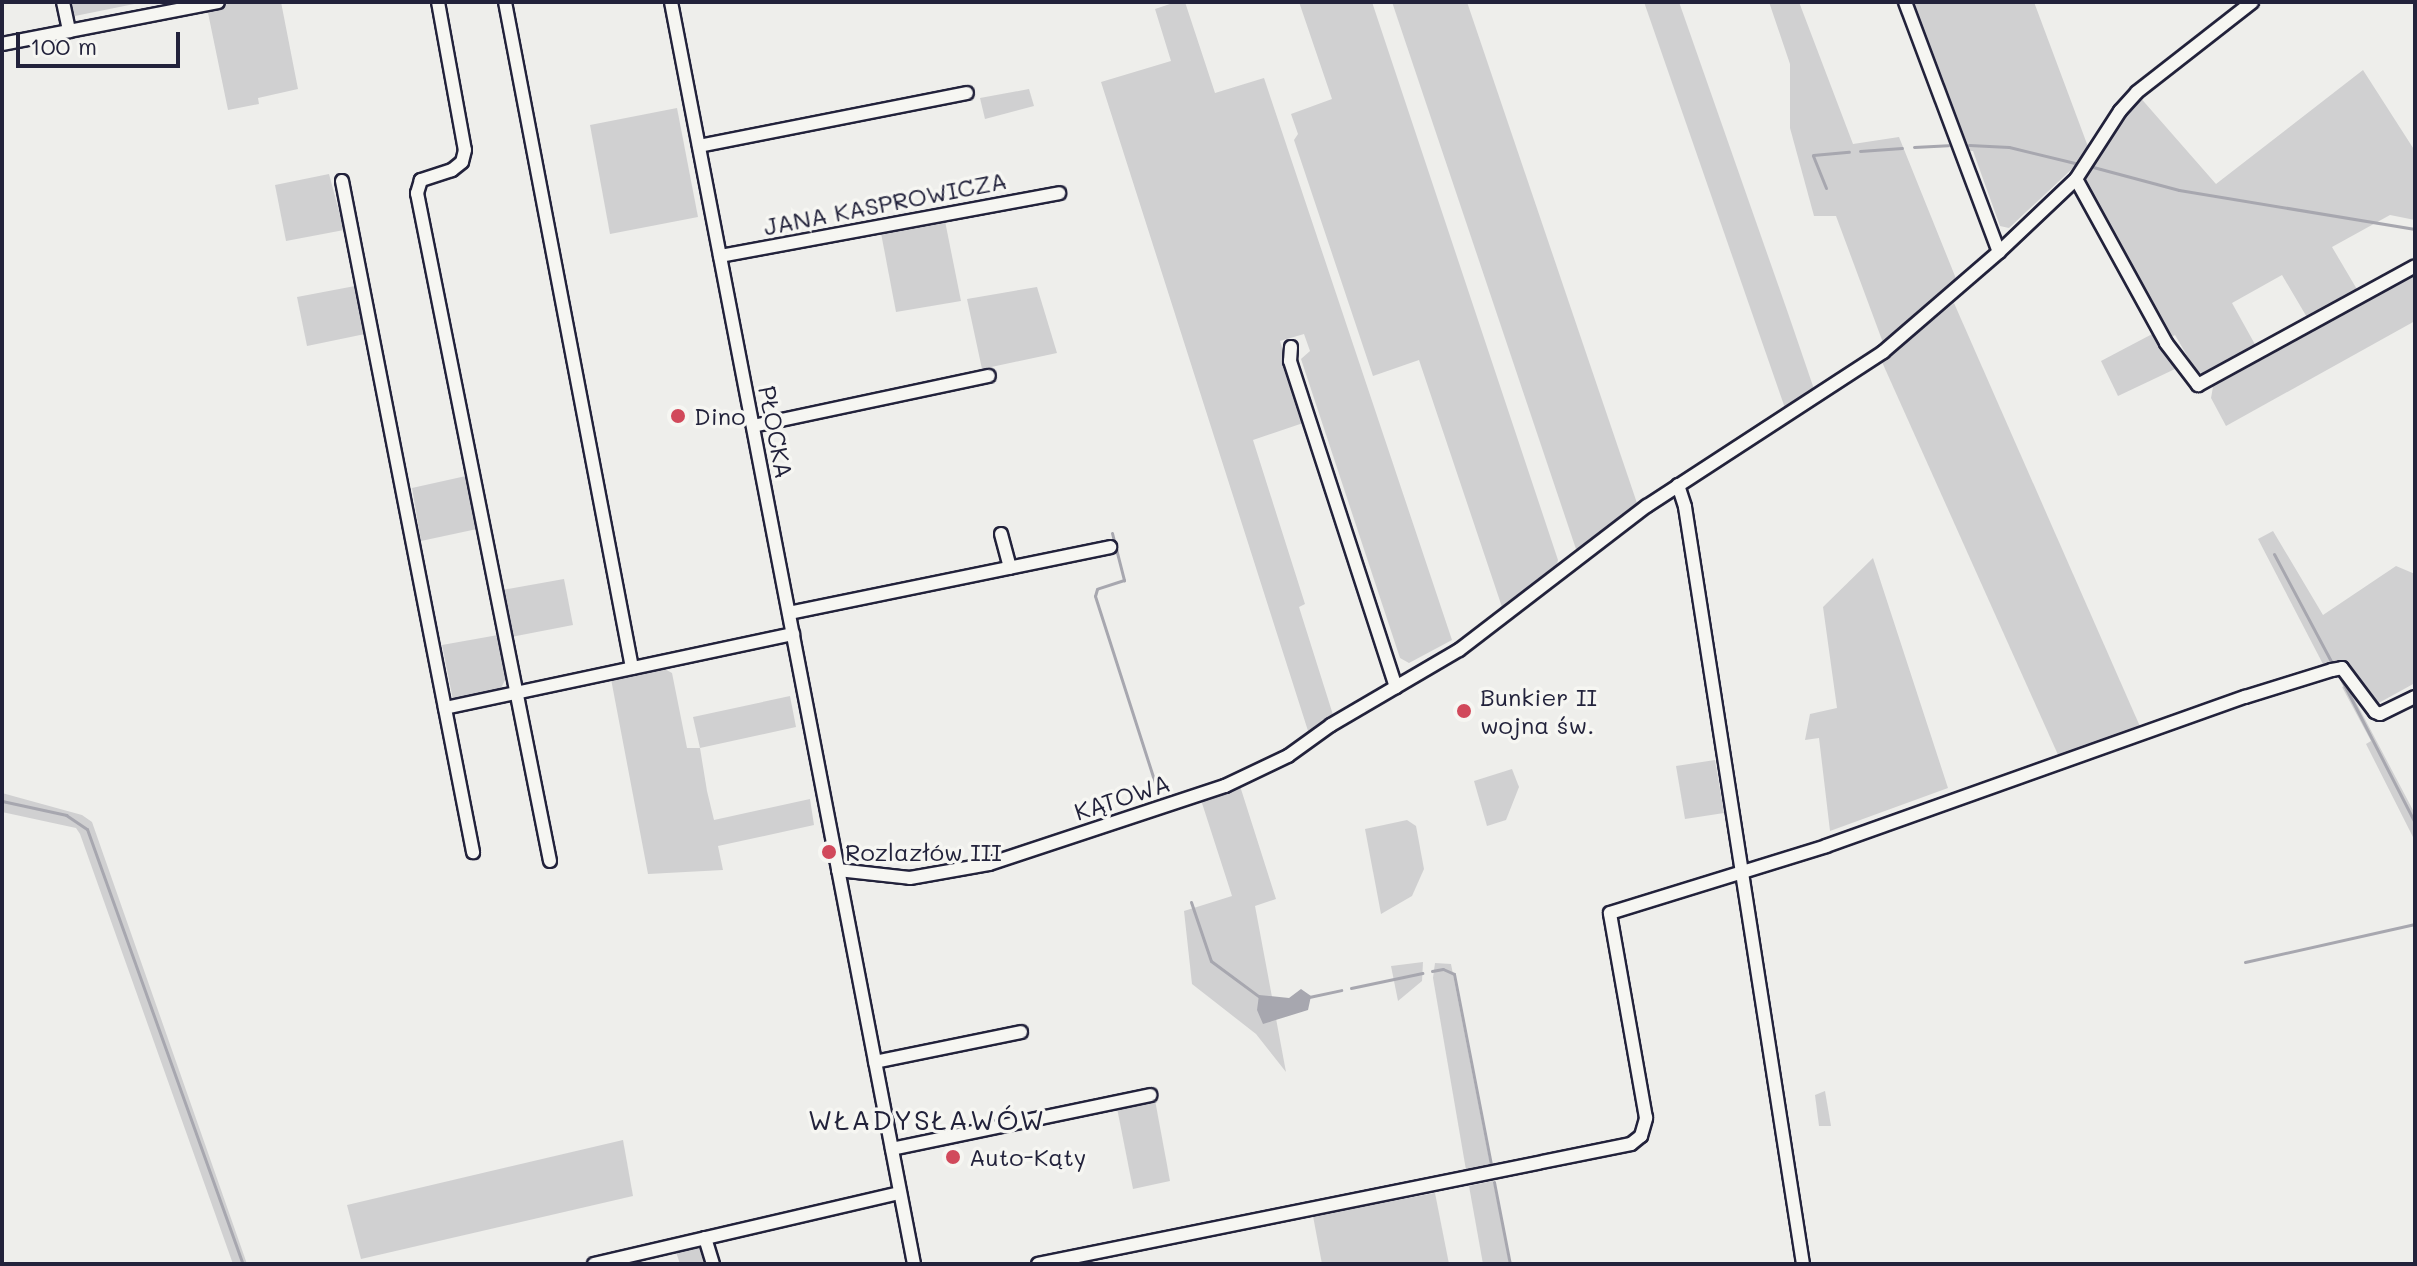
<!DOCTYPE html>
<html>
<head>
<meta charset="utf-8">
<style>
  body { margin:0 }
  #map { position:relative; width:2417px; height:1266px; overflow:hidden; background:#eeeeeb; font-family:Mali,sans-serif }
  div>[style] { position:absolute }
  .green>* { inset:0; background:#d0d0d1 }
  .water>* { inset:0; background:#a7a7af }
  .stream>* { height:3px; margin:-1.5px; padding:0 1.5px; transform-origin:1.5px; border-radius:1.5px; background:#a7a7af }
  .roads { filter:drop-shadow(2px 0 #22223b) drop-shadow(-2px 0 #22223b) drop-shadow(0 2px #22223b) drop-shadow(0 -2px #22223b) }
  .minor>* { height:12px; margin:-6px; padding:0 6px; transform-origin:6px; border-radius:6px; background:#f6f6f2 }
  .dots>* { width:22px; height:22px; translate:-50% -50%; box-sizing:border-box; border:4px solid #f6f6f2; border-radius:50% }
  span { translate:-50% -50%; white-space:nowrap; text-align:center; line-height:1.15; -webkit-text-stroke:7px #f6f6f2; paint-order:stroke }
  .street-label { font-size:24px; color:#22223b }
  .poi-label { font-size:24px; color:#22223b }
  .left { translate:0 -50%; text-align:left }
  .quarter-label { font-size:28px; color:#22223b; letter-spacing:2px }
  .frame { position:absolute; inset:0; border:4px solid #22223b; pointer-events:none }
  .scale { position:absolute; left:16px; top:32px; width:164px; height:36px; box-sizing:border-box; border:4px solid #22223b; border-top:0; padding-left:10px; font-size:24px; line-height:28px; white-space:nowrap; color:#22223b; -webkit-text-stroke:6px #f6f6f2; paint-order:stroke }
</style>
</head>
<body>
<div id="map">
  <div class="green">
    <div style="clip-path:polygon(67px 2px,144px 2px,70px 17px)"></div>
    <div style="clip-path:polygon(238px 2px,281px 2px,298px 89px,258px 98px,259px 104px,228px 110px,207px 8px)"></div>
    <div style="clip-path:polygon(1176px 2px,1185px 2px,1215px 93px,1264px 78px,1452px 640px,1409px 663px,1400px 658px,1301px 359px,1310px 351px,1304px 334px,1280px 341px,1306px 422px,1253px 440px,1305px 604px,1299px 607px,1334px 718px,1309px 734px,1101px 82px,1171px 61px,1155px 9px)"></div>
    <div style="clip-path:polygon(1299px 2px,1372px 2px,1558px 560px,1555px 573px,1503px 610px,1419px 360px,1373px 376px,1294px 140px,1298px 134px,1291px 114px,1332px 99px)"></div>
    <div style="clip-path:polygon(1392px 2px,1467px 2px,1639px 509px,1578px 555px)"></div>
    <div style="clip-path:polygon(1644px 2px,1679px 2px,1789px 316px,1815px 392px,1786px 411px)"></div>
    <div style="clip-path:polygon(1769px 2px,1799px 2px,1853px 144px,1899px 137px,1959px 286px,1885px 348px,1836px 216px,1814px 216px,1790px 128px,1790px 64px)"></div>
    <div style="clip-path:polygon(1909px 2px,2034px 2px,2090px 152px,2079px 169px,2073px 168px,2009px 228px,2000px 226px,1973px 151px,1963px 151px)"></div>
    <div style="clip-path:polygon(2363px 70px,2415px 151px,2415px 220px,2390px 215px,2332px 247px,2358px 291px,2308px 319px,2282px 275px,2232px 303px,2257px 348px,2207px 375px,2196px 371px,2175px 335px,2166px 340px,2080px 181px,2138px 95px,2216px 184px)"></div>
    <div style="clip-path:polygon(1029px 89px,1034px 106px,985px 119px,980px 98px)"></div>
    <div style="clip-path:polygon(677px 108px,698px 217px,610px 234px,590px 125px)"></div>
    <div style="clip-path:polygon(329px 174px,344px 230px,286px 241px,275px 185px)"></div>
    <div style="clip-path:polygon(945px 221px,961px 301px,896px 312px,881px 233px)"></div>
    <div style="clip-path:polygon(2415px 274px,2415px 321px,2226px 426px,2211px 398px,2213px 387px)"></div>
    <div style="clip-path:polygon(355px 286px,365px 334px,307px 346px,297px 297px)"></div>
    <div style="clip-path:polygon(1037px 287px,1057px 353px,982px 369px,967px 299px)"></div>
    <div style="clip-path:polygon(1954px 303px,2142px 731px,2059px 757px,1882px 362px)"></div>
    <div style="clip-path:polygon(2156px 332px,2175px 369px,2118px 396px,2101px 361px)"></div>
    <div style="clip-path:polygon(466px 476px,477px 529px,421px 541px,412px 488px)"></div>
    <div style="clip-path:polygon(2273px 531px,2323px 615px,2396px 566px,2415px 574px,2415px 683px,2375px 705px,2347px 667px,2325px 668px,2258px 539px)"></div>
    <div style="clip-path:polygon(1873px 558px,1948px 788px,1830px 831px,1819px 738px,1805px 740px,1810px 714px,1837px 708px,1823px 607px)"></div>
    <div style="clip-path:polygon(564px 579px,573px 625px,511px 637px,502px 590px)"></div>
    <div style="clip-path:polygon(498px 635px,506px 678px,500px 690px,453px 700px,442px 645px)"></div>
    <div style="clip-path:polygon(663px 668px,672px 673px,687px 748px,700px 748px,693px 717px,790px 696px,796px 727px,700px 748px,707px 791px,714px 820px,810px 799px,814px 825px,718px 846px,723px 870px,648px 874px,611px 679px)"></div>
    <div style="clip-path:polygon(2347px 685px,2415px 814px,2415px 841px,2366px 744px,2371px 741px,2342px 687px)"></div>
    <div style="clip-path:polygon(1715px 760px,1724px 813px,1685px 819px,1676px 766px)"></div>
    <div style="clip-path:polygon(1512px 769px,1519px 787px,1506px 820px,1487px 826px,1474px 781px)"></div>
    <div style="clip-path:polygon(1240px 786px,1276px 899px,1255px 906px,1286px 1072px,1256px 1034px,1192px 984px,1184px 911px,1232px 896px,1201px 800px)"></div>
    <div style="clip-path:polygon(2px 793px,82px 815px,92px 822px,247px 1264px,233px 1264px,80px 834px,76px 828px,2px 812px)"></div>
    <div style="clip-path:polygon(1407px 820px,1416px 826px,1424px 869px,1412px 896px,1381px 914px,1365px 829px)"></div>
    <div style="clip-path:polygon(1423px 962px,1422px 981px,1398px 1001px,1391px 966px)"></div>
    <div style="clip-path:polygon(1435px 963px,1451px 964px,1490px 1164px,1466px 1170px,1433px 978px)"></div>
    <div style="clip-path:polygon(1825px 1091px,1831px 1126px,1819px 1126px,1815px 1095px)"></div>
    <div style="clip-path:polygon(1155px 1100px,1170px 1181px,1133px 1189px,1117px 1108px)"></div>
    <div style="clip-path:polygon(623px 1140px,633px 1196px,361px 1259px,347px 1205px)"></div>
    <div style="clip-path:polygon(1493px 1181px,1505px 1240px,1509px 1264px,1483px 1264px,1469px 1186px)"></div>
    <div style="clip-path:polygon(1435px 1193px,1449px 1264px,1322px 1264px,1313px 1216px)"></div>
    <div style="clip-path:polygon(698px 1243px,704px 1264px,680px 1264px,675px 1249px)"></div>
  </div>
  <div class="water">
    <div style="clip-path:polygon(1301px 989px,1311px 996px,1308px 1010px,1263px 1024px,1257px 1010px,1259px 995px,1289px 998px)"></div>
  </div>
  <div class="stream">
    <div style="left:1969px;top:145px;width:40px;rotate:2.9deg"></div>
    <div style="left:2009px;top:147px;width:72px;rotate:13.7deg"></div>
    <div style="left:1914px;top:147px;width:34px;rotate:-3deg"></div>
    <div style="left:1860px;top:151px;width:42px;rotate:-4.1deg"></div>
    <div style="left:2093px;top:167px;width:89px;rotate:15deg"></div>
    <div style="left:2179px;top:190px;width:239px;rotate:9.4deg"></div>
    <div style="left:1826px;top:188px;width:35px;rotate:-112deg"></div>
    <div style="left:1813px;top:155px;width:36px;rotate:-5deg"></div>
    <div style="left:1112px;top:533px;width:49px;rotate:75.7deg"></div>
    <div style="left:1124px;top:580px;width:28px;rotate:162deg"></div>
    <div style="left:1097px;top:589px;width:7px;rotate:106deg"></div>
    <div style="left:1095px;top:596px;width:215px;rotate:72.2deg"></div>
    <div style="left:2274px;top:554px;width:126px;rotate:62deg"></div>
    <div style="left:2337px;top:671px;width:171px;rotate:62.8deg"></div>
    <div style="left:2px;top:801px;width:66px;rotate:12.3deg"></div>
    <div style="left:66px;top:815px;width:25px;rotate:34deg"></div>
    <div style="left:87px;top:829px;width:462px;rotate:70.3deg"></div>
    <div style="left:1191px;top:902px;width:62px;rotate:71.3deg"></div>
    <div style="left:1211px;top:961px;width:62px;rotate:36.5deg"></div>
    <div style="left:2245px;top:962px;width:174px;rotate:-12.6deg"></div>
    <div style="left:1432px;top:971px;width:11px;rotate:-10deg"></div>
    <div style="left:1443px;top:969px;width:12px;rotate:24deg"></div>
    <div style="left:1454px;top:974px;width:194px;rotate:79deg"></div>
    <div style="left:1351px;top:988px;width:73px;rotate:-11.9deg"></div>
    <div style="left:1309px;top:997px;width:33px;rotate:-12deg"></div>
    <div style="left:1494px;top:1182px;width:84px;rotate:79deg"></div>
  </div>
  <div class="roads">
    <div class="minor">
      <div style="left:63px;top:2px;width:30px;rotate:78deg"></div>
      <div style="left:438px;top:2px;width:150px;rotate:79.7deg"></div>
      <div style="left:465px;top:150px;width:12px;rotate:104deg"></div>
      <div style="left:462px;top:162px;width:13px;rotate:141deg"></div>
      <div style="left:452px;top:170px;width:33px;rotate:162deg"></div>
      <div style="left:421px;top:180px;width:14px;rotate:107deg"></div>
      <div style="left:417px;top:193px;width:681px;rotate:78.74deg"></div>
      <div style="left:505px;top:2px;width:678px;rotate:79.2deg"></div>
      <div style="left:671px;top:2px;width:1285px;rotate:79.1deg"></div>
      <div style="left:1905px;top:2px;width:267px;rotate:69.4deg"></div>
      <div style="left:2px;top:44px;width:220px;rotate:-11deg"></div>
      <div style="left:699px;top:146px;width:273px;rotate:-11.2deg"></div>
      <div style="left:2076px;top:179px;width:187px;rotate:61.2deg"></div>
      <div style="left:2166px;top:343px;width:53px;rotate:52.7deg"></div>
      <div style="left:2198px;top:385px;width:247px;rotate:-28.7deg"></div>
      <div style="left:342px;top:181px;width:684px;rotate:78.95deg"></div>
      <div style="left:720px;top:256px;width:345px;rotate:-10.5deg"></div>
      <div style="left:1291px;top:347px;width:14px;rotate:94deg"></div>
      <div style="left:1290px;top:361px;width:343px;rotate:72deg"></div>
      <div style="left:753px;top:426px;width:241px;rotate:-12deg"></div>
      <div style="left:1678px;top:485px;width:23px;rotate:72deg"></div>
      <div style="left:1685px;top:507px;width:766px;rotate:81.14deg"></div>
      <div style="left:1001px;top:534px;width:35px;rotate:75deg"></div>
      <div style="left:789px;top:613px;width:328px;rotate:-11.6deg"></div>
      <div style="left:445px;top:708px;width:356px;rotate:-12deg"></div>
      <div style="left:838px;top:870px;width:72px;rotate:6.3deg"></div>
      <div style="left:910px;top:878px;width:80px;rotate:-10deg"></div>
      <div style="left:989px;top:864px;width:249px;rotate:-18.3deg"></div>
      <div style="left:1225px;top:786px;width:70px;rotate:-25.5deg"></div>
      <div style="left:1288px;top:756px;width:53px;rotate:-35.8deg"></div>
      <div style="left:1331px;top:725px;width:148px;rotate:-30.4deg"></div>
      <div style="left:1459px;top:650px;width:237px;rotate:-37.5deg"></div>
      <div style="left:1647px;top:506px;width:282px;rotate:-33.1deg"></div>
      <div style="left:1883px;top:352px;width:153px;rotate:-40.8deg"></div>
      <div style="left:1999px;top:252px;width:106px;rotate:-43.5deg"></div>
      <div style="left:2076px;top:179px;width:81px;rotate:-57.1deg"></div>
      <div style="left:2120px;top:111px;width:25px;rotate:-48deg"></div>
      <div style="left:2137px;top:92px;width:146px;rotate:-38deg"></div>
      <div style="left:875px;top:1062px;width:149px;rotate:-11.6deg"></div>
      <div style="left:892px;top:1149px;width:264px;rotate:-11.8deg"></div>
      <div style="left:705px;top:1238px;width:27px;rotate:73deg"></div>
      <div style="left:594px;top:1264px;width:314px;rotate:-13.1deg"></div>
      <div style="left:1038px;top:1264px;width:605px;rotate:-11.44deg"></div>
      <div style="left:1631px;top:1144px;width:13px;rotate:-39deg"></div>
      <div style="left:1641px;top:1136px;width:19px;rotate:-74deg"></div>
      <div style="left:1646px;top:1118px;width:208px;rotate:-100deg"></div>
      <div style="left:1610px;top:913px;width:226px;rotate:-17.2deg"></div>
      <div style="left:1826px;top:846px;width:445px;rotate:-19.6deg"></div>
      <div style="left:2245px;top:697px;width:91px;rotate:-17.2deg"></div>
      <div style="left:2332px;top:670px;width:10px;rotate:-11deg"></div>
      <div style="left:2342px;top:668px;width:55px;rotate:53.1deg"></div>
      <div style="left:2375px;top:712px;width:5px;rotate:22deg"></div>
      <div style="left:2380px;top:714px;width:39px;rotate:-26deg"></div>
    </div>
  </div>
  <div class="dots">
    <div style="left:678px;top:416px;background:#d1495b"></div>
    <div style="left:1464px;top:711px;background:#d1495b"></div>
    <div style="left:829px;top:852px;background:#d1495b"></div>
    <div style="left:953px;top:1157px;background:#d1495b"></div>
  </div>
  <div class="street-label">
    <span style="left:885px;top:203px;rotate:-11deg">JANA KASPROWICZA</span>
    <span style="left:776px;top:432px;rotate:79deg">PŁOCKA</span>
    <span style="left:1122px;top:797px;rotate:-18deg">KĄTOWA</span>
  </div>
  <div class="poi-label">
    <span class="left" style="left:694px;top:416px">Dino</span>
    <span class="left" style="left:1480px;top:711px">Bunkier II<br>wojna św.</span>
    <span class="left" style="left:845px;top:852px">Rozlazłów III</span>
    <span class="left" style="left:969px;top:1157px">Auto-Kąty</span>
  </div>
  <div class="quarter-label">
    <span style="left:927px;top:1119px">WŁADYSŁAWÓW</span>
  </div>
  <div class="frame"></div>
  <div class="scale">100 m</div>
</div>
</body>
</html>
